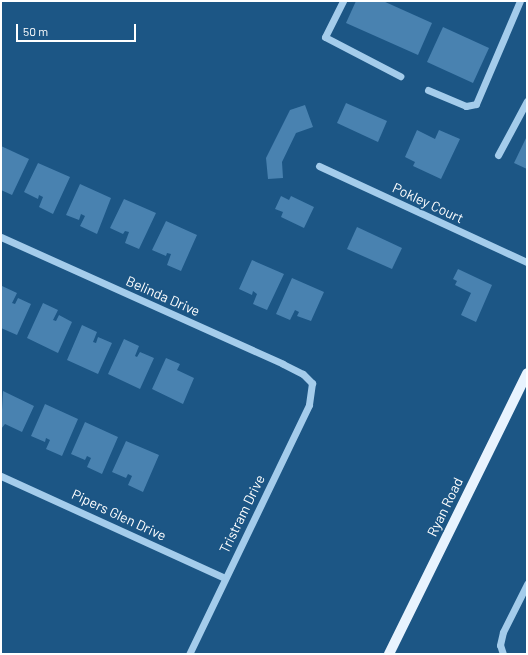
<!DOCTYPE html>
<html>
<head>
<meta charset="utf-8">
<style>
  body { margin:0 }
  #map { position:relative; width:528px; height:655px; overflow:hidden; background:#1c5685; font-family:Barlow,sans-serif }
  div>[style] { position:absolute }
  .building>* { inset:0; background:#4982b0 }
  .minor>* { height:7px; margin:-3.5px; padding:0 3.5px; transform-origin:3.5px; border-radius:3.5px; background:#a4cceb }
  .major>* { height:10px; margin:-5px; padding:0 5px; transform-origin:5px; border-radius:5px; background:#e8f3fe }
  span { translate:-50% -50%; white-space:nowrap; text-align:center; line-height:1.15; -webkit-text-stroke:3.5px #1c5685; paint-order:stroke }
  .street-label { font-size:14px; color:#fff }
  .frame { position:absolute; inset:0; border:2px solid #fff; pointer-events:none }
  .scale { position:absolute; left:16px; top:24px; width:120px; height:18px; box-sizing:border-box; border:2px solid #fff; border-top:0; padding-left:5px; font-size:12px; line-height:14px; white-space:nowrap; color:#fff; -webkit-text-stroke:3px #1c5685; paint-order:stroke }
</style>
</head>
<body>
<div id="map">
  <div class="building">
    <div style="clip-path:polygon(356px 1px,383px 1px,432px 23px,418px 55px,346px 23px)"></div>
    <div style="clip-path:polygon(443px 27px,489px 48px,473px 83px,427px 62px)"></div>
    <div style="clip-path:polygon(346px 103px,387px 121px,378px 142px,337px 123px)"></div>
    <div style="clip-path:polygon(305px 105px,313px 127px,296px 133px,282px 162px,283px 178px,268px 179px,266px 158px,290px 110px)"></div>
    <div style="clip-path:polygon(417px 130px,435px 139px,439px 130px,460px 139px,441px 179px,413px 166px,415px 162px,405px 157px)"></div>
    <div style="clip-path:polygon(527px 136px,527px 169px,514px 163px)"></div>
    <div style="clip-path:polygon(1px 146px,29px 159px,12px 195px,1px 190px)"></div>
    <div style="clip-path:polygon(38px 163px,70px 177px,53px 214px,39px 207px,43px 197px,39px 195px,38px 199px,24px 192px)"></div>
    <div style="clip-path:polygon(80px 184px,111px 198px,97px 234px,80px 226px,85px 216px,81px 214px,79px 220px,66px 215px)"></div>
    <div style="clip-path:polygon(281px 196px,289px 200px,291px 196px,314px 207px,304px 228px,281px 217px,283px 212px,275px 209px)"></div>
    <div style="clip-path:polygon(124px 199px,156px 213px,139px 249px,125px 243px,129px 232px,125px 231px,123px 234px,110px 228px)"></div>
    <div style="clip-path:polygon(166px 221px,197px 235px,181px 271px,167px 265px,171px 254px,167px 253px,166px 256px,152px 250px)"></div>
    <div style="clip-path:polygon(357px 227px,402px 248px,392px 269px,347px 249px)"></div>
    <div style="clip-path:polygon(252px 260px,284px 274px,267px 310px,253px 304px,257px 294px,253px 291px,252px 295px,239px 289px)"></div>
    <div style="clip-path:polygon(458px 269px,492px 285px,476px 322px,461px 315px,471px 293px,455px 285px,457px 281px,453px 279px)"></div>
    <div style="clip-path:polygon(292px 278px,324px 292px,311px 321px,297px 316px,299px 312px,295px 310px,290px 320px,276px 314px)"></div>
    <div style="clip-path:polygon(2px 286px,17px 293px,12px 303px,15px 304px,18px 298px,31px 304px,17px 335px,1px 328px)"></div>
    <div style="clip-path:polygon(43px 303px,58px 310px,53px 320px,56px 321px,59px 315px,72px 322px,58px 353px,27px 338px)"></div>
    <div style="clip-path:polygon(82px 325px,97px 332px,93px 342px,96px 343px,98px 337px,112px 343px,98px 374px,67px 360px)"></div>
    <div style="clip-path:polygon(124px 339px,139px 346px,135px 356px,137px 357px,140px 352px,154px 358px,140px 389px,108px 374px)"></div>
    <div style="clip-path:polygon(166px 358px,180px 364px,177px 370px,194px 378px,183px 404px,152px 389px)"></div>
    <div style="clip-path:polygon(3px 391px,34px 406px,22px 432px,5px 424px,1px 429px)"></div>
    <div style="clip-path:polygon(45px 404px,78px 419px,62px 456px,46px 449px,50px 440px,46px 438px,45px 442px,31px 436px)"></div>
    <div style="clip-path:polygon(85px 422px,118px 437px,102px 474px,87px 467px,91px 458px,87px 456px,85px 460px,71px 454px)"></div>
    <div style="clip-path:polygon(126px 441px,159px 455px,143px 492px,128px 485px,132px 476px,128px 474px,126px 478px,112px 472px)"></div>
  </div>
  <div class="minor">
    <div style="left:343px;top:1px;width:40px;rotate:116.6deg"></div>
    <div style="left:325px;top:37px;width:85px;rotate:27.5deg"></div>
    <div style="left:428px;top:90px;width:41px;rotate:22.8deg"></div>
    <div style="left:466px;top:106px;width:10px;rotate:-11deg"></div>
    <div style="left:476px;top:104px;width:112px;rotate:-66.9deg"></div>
    <div style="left:498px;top:155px;width:61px;rotate:-61.8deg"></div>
    <div style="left:319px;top:166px;width:229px;rotate:24.8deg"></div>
    <div style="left:1px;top:237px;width:309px;rotate:24.2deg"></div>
    <div style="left:283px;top:364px;width:22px;rotate:27deg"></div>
    <div style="left:303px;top:374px;width:13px;rotate:45deg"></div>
    <div style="left:312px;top:383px;width:22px;rotate:98deg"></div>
    <div style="left:309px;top:405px;width:276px;rotate:115.7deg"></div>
    <div style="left:1px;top:476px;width:246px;rotate:24.5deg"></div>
    <div style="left:503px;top:654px;width:9px;rotate:-108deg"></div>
    <div style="left:500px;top:645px;width:13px;rotate:-77deg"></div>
    <div style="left:503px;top:632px;width:54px;rotate:-63.4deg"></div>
  </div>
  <div class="major">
    <div style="left:389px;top:654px;width:313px;rotate:-63.8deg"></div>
  </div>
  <div class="street-label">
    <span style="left:428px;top:203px;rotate:25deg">Pokley Court</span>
    <span style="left:163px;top:296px;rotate:24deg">Belinda Drive</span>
    <span style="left:445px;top:507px;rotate:-64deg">Ryan Road</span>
    <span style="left:242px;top:514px;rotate:-64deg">Tristram Drive</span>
    <span style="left:119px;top:515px;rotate:25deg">Pipers Glen Drive</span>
  </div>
  <div class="frame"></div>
  <div class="scale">50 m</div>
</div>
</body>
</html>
